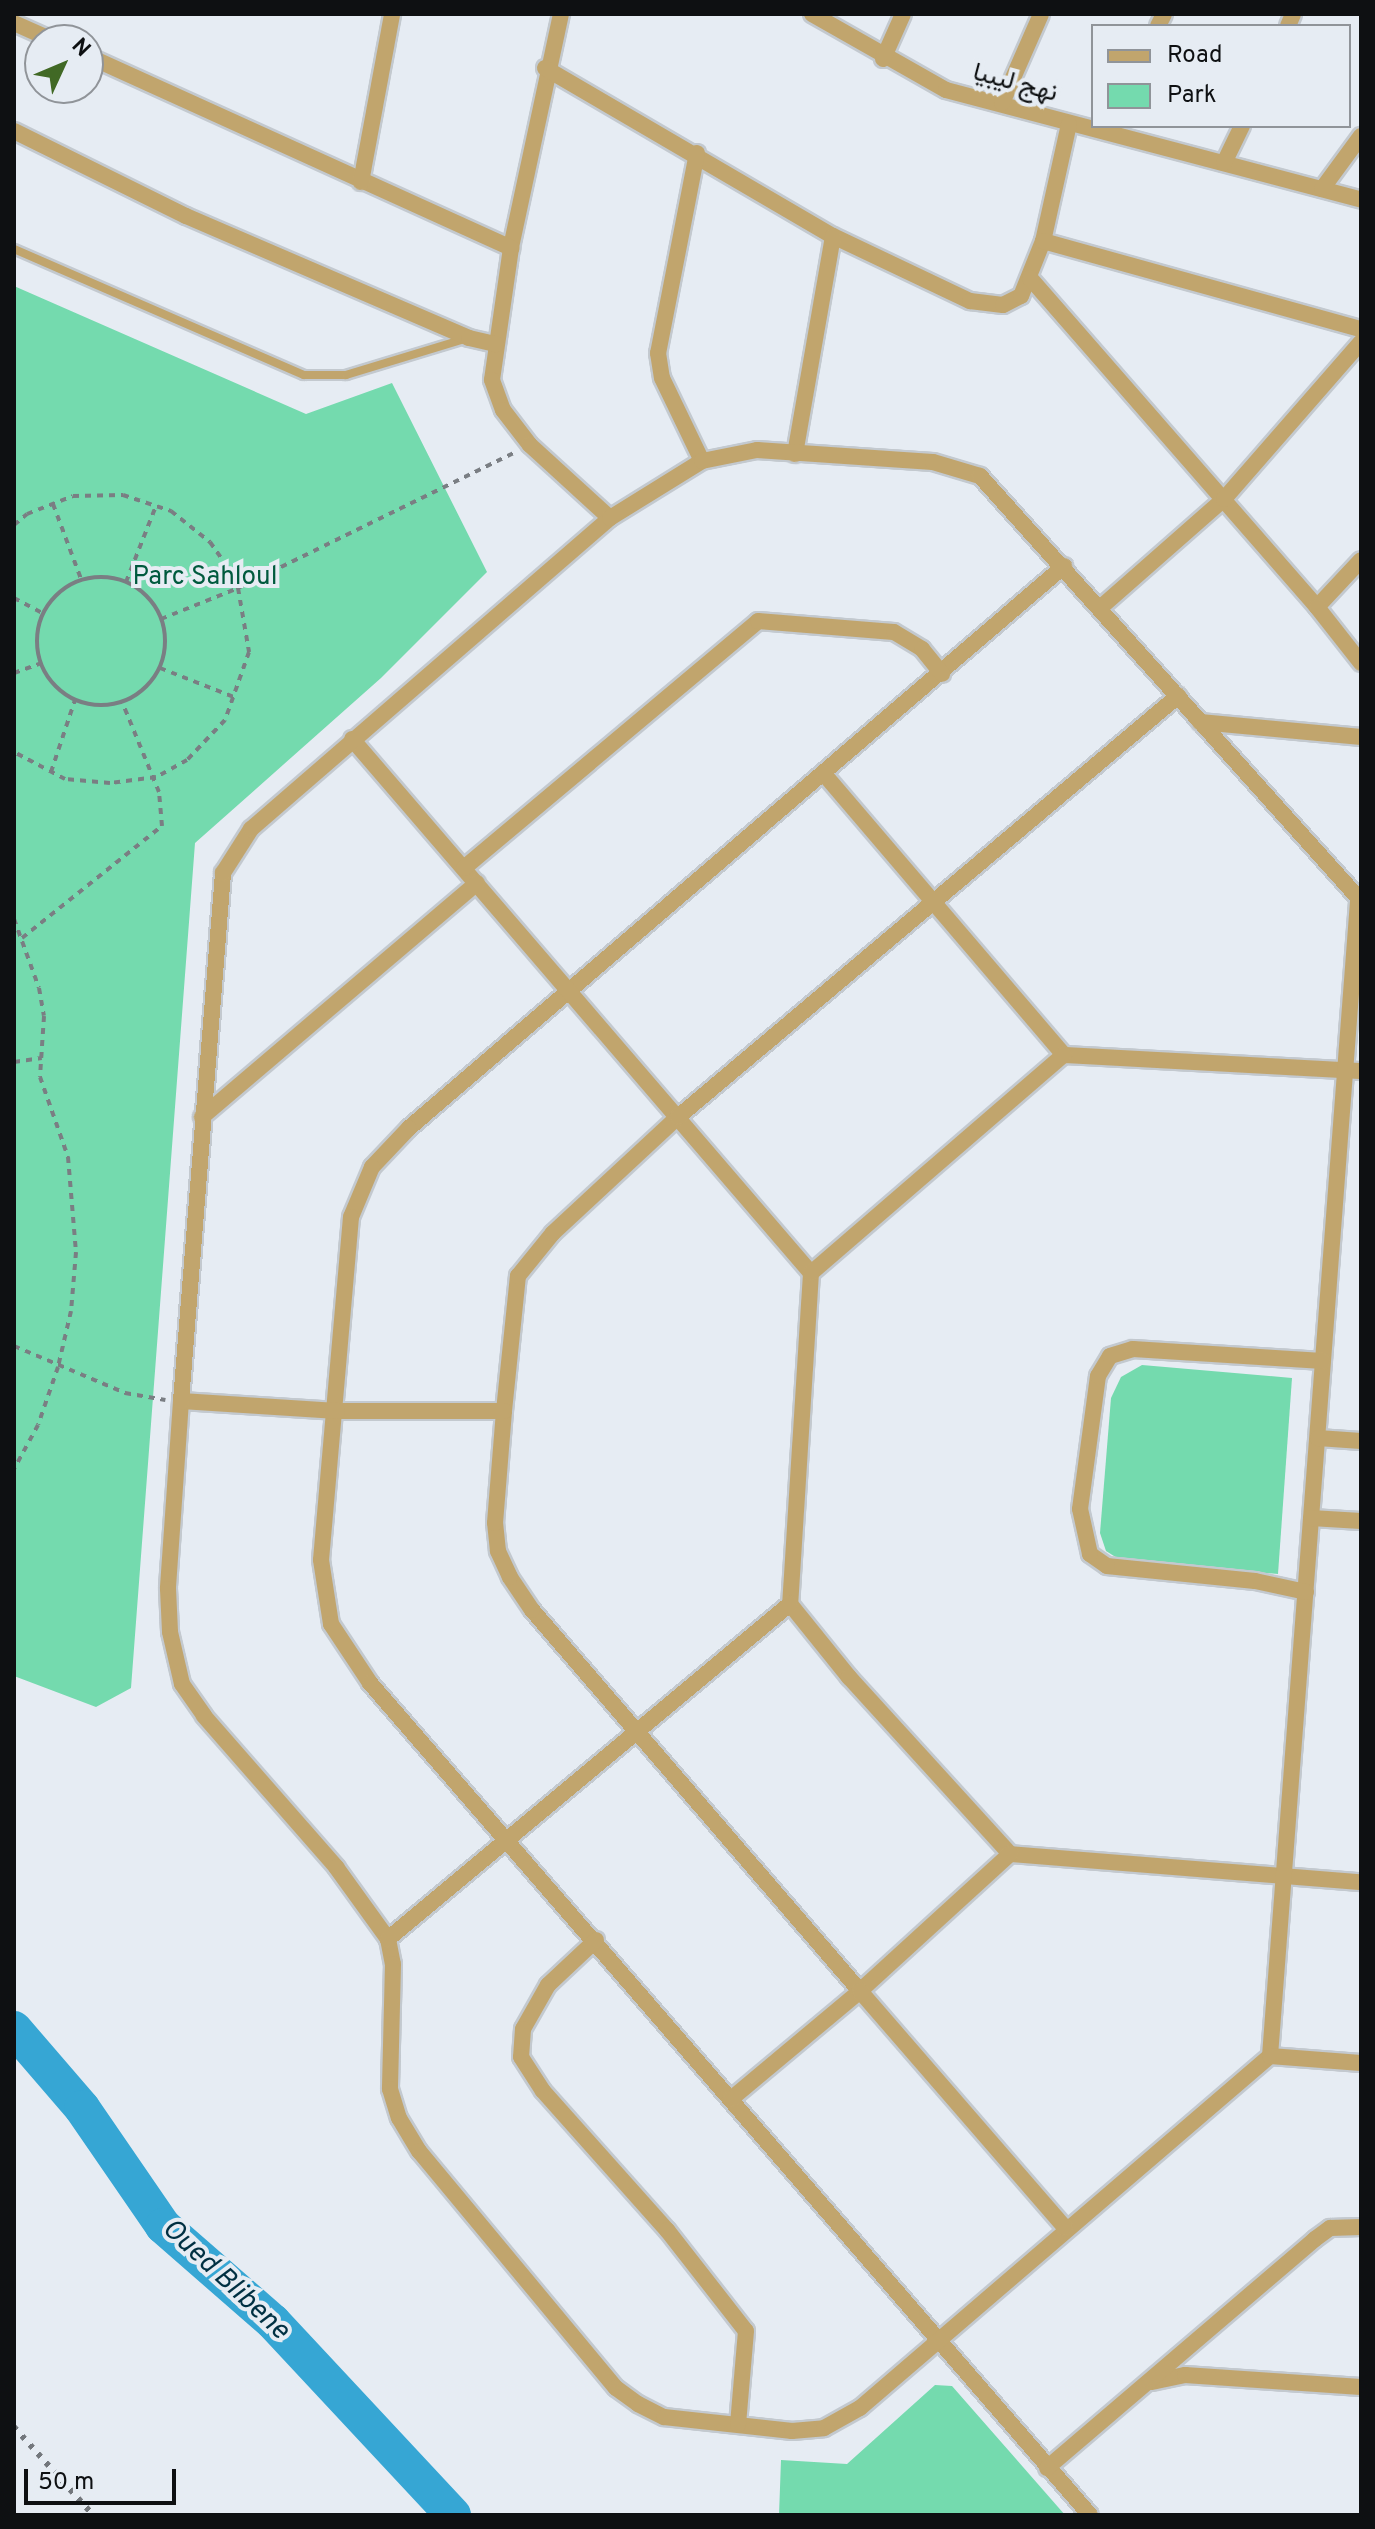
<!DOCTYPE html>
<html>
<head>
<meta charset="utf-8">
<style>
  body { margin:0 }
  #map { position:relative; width:1375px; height:2529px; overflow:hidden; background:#e6ecf3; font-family:Overpass,Vazirmatn,sans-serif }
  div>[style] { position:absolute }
  .green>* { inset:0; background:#74daae }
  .river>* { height:36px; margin:-18px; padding:0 18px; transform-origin:18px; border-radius:18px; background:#36a6d4 }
  .path>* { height:4px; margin-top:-2px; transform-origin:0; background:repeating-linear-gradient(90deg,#7a7e83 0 6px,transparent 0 12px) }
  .path>.ring { margin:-2px; padding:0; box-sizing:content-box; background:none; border:4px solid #7a7e83; border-radius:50% }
  .roads { filter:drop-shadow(2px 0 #c3c9cf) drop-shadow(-2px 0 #c3c9cf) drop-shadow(0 2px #c3c9cf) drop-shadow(0 -2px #c3c9cf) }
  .service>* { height:8px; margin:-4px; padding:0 4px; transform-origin:4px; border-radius:4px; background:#c1a56d }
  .minor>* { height:16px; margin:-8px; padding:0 8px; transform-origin:8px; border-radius:8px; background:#c1a56d }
  .rail>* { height:6px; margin-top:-3px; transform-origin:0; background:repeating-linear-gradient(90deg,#73777c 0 4px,transparent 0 12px) }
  span { translate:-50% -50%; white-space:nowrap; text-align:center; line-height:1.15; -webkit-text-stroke:8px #e6ecf3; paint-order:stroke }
  .street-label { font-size:26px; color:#0e1012 }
  .park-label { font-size:26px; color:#005a3e }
  .water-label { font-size:28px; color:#003042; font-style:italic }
  .frame { position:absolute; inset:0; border:16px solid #0e1012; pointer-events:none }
  .legend { position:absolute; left:1091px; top:24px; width:260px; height:104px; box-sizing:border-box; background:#e6ecf3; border:2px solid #909499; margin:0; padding:10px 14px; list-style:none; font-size:24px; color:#0e1012 }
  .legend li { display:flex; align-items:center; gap:16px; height:40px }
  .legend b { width:40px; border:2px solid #909499 }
  .north { position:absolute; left:24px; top:24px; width:80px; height:80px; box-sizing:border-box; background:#e6ecf3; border:2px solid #909499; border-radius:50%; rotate:46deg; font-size:22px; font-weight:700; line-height:32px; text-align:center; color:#0e1012 }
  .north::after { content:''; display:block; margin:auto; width:28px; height:36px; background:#416925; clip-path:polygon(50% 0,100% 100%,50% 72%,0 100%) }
  .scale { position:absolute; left:24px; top:2469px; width:152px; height:36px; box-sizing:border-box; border:4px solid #0e1012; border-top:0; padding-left:10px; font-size:24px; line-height:28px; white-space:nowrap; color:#0e1012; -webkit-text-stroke:6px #e6ecf3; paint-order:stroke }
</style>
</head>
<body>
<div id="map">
  <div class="green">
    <div style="clip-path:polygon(14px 286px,306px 414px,392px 383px,487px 572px,381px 678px,195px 843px,131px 1688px,96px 1707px,14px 1676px)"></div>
    <div style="clip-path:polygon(1142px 1365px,1292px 1378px,1278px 1574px,1122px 1561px,1106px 1551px,1100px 1533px,1111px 1398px,1121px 1377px)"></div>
    <div style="clip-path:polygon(935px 2385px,952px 2386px,1065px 2515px,779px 2515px,781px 2460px,847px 2464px)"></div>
  </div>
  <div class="river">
    <div style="left:14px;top:2029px;width:104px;rotate:49.3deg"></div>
    <div style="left:82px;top:2108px;width:143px;rotate:55.5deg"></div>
    <div style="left:163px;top:2226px;width:146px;rotate:41.1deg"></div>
    <div style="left:273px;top:2322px;width:264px;rotate:47deg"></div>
  </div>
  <div class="path">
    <div style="left:53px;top:504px;width:80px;rotate:69.5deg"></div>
    <div style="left:14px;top:525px;width:17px;rotate:-40deg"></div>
    <div style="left:27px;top:514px;width:49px;rotate:-21.4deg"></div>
    <div style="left:73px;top:496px;width:50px;rotate:-1.1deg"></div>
    <div style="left:123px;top:495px;width:51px;rotate:18.4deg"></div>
    <div style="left:171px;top:511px;width:50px;rotate:38.5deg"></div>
    <div style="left:210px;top:542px;width:28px;rotate:55deg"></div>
    <div style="left:226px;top:565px;width:26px;rotate:62deg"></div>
    <div style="left:238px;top:588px;width:65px;rotate:80.2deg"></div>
    <div style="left:249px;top:652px;width:72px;rotate:109.4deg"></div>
    <div style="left:225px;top:720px;width:55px;rotate:133.5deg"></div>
    <div style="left:187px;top:760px;width:35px;rotate:151deg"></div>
    <div style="left:156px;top:777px;width:46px;rotate:172.6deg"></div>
    <div style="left:110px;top:783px;width:45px;rotate:-174.9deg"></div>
    <div style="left:65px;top:779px;width:58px;rotate:-152.1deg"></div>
    <div class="ring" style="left:37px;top:577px;width:124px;height:124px"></div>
    <div style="left:126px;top:582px;width:82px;rotate:-68.5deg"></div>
    <div style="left:14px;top:598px;width:32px;rotate:28deg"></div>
    <div style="left:161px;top:619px;width:83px;rotate:-21.9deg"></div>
    <div style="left:238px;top:588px;width:307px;rotate:-26.1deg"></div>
    <div style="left:160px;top:668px;width:79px;rotate:21.4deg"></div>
    <div style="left:14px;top:673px;width:29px;rotate:-20deg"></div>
    <div style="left:51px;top:772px;width:76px;rotate:-71.6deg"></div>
    <div style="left:14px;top:919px;width:73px;rotate:70.1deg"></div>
    <div style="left:39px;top:988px;width:28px;rotate:80deg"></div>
    <div style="left:44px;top:1016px;width:61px;rotate:93.8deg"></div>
    <div style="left:40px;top:1077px;width:85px;rotate:70.7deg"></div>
    <div style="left:68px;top:1157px;width:95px;rotate:85.2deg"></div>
    <div style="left:76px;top:1252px;width:59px;rotate:94.8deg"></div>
    <div style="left:71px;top:1311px;width:57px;rotate:103.1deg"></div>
    <div style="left:58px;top:1367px;width:61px;rotate:109deg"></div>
    <div style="left:38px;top:1425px;width:50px;rotate:118.6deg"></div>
    <div style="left:22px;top:938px;width:179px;rotate:-38.7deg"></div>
    <div style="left:162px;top:826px;width:34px;rotate:-95deg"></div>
    <div style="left:159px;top:792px;width:97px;rotate:-112.3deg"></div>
    <div style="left:14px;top:1062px;width:28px;rotate:-8deg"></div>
    <div style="left:14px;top:1346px;width:121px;rotate:22.9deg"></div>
    <div style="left:125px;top:1393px;width:41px;rotate:9.9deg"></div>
  </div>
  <div class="roads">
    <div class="service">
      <div style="left:14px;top:249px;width:316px;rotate:23.5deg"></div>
      <div style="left:304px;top:375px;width:42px"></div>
      <div style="left:346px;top:375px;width:127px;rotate:-16.9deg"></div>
    </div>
    <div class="minor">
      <div style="left:561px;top:14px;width:239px;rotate:102.1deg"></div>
      <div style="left:511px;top:248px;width:133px;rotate:98.2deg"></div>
      <div style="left:492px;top:380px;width:32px;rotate:70deg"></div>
      <div style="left:503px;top:410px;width:44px;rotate:52.4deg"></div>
      <div style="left:530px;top:445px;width:108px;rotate:42.4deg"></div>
      <div style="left:812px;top:14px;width:154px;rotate:29.6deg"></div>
      <div style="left:946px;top:90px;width:429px;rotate:14.8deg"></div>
      <div style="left:14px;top:23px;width:42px;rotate:24.1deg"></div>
      <div style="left:1158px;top:26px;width:13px;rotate:-63deg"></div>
      <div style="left:1288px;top:26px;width:13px;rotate:-67deg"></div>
      <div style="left:88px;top:56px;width:465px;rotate:24.4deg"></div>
      <div style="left:883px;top:59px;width:49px;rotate:-66deg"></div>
      <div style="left:545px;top:68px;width:333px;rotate:30.3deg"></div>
      <div style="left:833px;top:236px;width:152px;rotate:25.4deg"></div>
      <div style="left:970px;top:301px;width:33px;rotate:7deg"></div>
      <div style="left:1003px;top:305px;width:20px;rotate:-27deg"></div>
      <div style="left:1021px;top:296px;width:59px;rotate:-68.2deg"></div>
      <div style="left:1002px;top:103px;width:97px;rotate:-66.3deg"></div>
      <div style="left:1069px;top:124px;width:120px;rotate:102.5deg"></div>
      <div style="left:1043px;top:241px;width:330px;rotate:15.5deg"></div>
      <div style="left:14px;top:131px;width:192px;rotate:26.3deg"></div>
      <div style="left:186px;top:216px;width:308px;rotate:23.3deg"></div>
      <div style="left:469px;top:338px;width:28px;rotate:13deg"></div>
      <div style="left:697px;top:153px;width:204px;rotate:101deg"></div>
      <div style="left:658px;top:353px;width:25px;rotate:81deg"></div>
      <div style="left:662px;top:378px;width:92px;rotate:64.3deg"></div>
      <div style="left:1224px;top:163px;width:41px;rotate:-64.1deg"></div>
      <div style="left:361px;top:182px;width:171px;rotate:-79.5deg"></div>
      <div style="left:1322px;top:189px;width:66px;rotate:-53.7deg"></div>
      <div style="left:1030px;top:278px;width:437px;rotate:48.9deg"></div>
      <div style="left:1317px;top:607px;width:64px;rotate:-46.9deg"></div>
      <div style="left:795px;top:454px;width:221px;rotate:-80.1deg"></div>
      <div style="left:1064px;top:566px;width:863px;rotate:139.37deg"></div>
      <div style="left:409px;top:1128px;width:54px;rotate:133.5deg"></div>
      <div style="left:372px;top:1167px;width:54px;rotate:112.8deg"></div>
      <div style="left:351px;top:1217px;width:344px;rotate:95deg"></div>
      <div style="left:321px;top:1560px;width:65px;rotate:81.1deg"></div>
      <div style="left:331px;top:1624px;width:71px;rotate:56.5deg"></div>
      <div style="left:370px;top:1683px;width:1100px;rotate:49.13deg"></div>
      <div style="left:1317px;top:607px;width:71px;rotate:51.8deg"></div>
      <div style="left:1100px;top:608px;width:165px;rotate:-41.3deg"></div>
      <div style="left:1224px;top:499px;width:208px;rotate:-48.9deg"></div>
      <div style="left:1200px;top:722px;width:162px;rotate:5.3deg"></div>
      <div style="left:352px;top:739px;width:704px;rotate:49.32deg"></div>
      <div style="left:811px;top:1273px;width:332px;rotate:93.6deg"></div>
      <div style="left:790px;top:1604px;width:94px;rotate:51.1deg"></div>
      <div style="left:849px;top:1677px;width:239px;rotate:47.7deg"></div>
      <div style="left:1010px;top:1854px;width:352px;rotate:4.6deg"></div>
      <div style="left:824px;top:774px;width:370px;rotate:49.5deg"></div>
      <div style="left:1064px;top:1055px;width:297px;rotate:3.1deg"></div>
      <div style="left:464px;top:868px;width:384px;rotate:-40deg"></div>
      <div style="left:758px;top:621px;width:136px;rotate:4.6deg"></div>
      <div style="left:894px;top:632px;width:33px;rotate:31deg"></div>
      <div style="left:922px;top:649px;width:32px;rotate:51deg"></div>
      <div style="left:202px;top:1117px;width:361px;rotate:-40.4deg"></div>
      <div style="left:811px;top:1273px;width:334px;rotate:-40.8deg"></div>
      <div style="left:181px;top:1401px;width:188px;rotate:94deg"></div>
      <div style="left:168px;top:1589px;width:43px;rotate:87.3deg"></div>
      <div style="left:170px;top:1632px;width:53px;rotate:77deg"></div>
      <div style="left:182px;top:1684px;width:39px;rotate:55deg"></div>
      <div style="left:204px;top:1716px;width:201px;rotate:48.8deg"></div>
      <div style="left:336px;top:1867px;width:89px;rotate:54.2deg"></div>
      <div style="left:388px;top:1939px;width:25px;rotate:79deg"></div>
      <div style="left:393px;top:1964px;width:125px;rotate:91.4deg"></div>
      <div style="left:390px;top:2089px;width:30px;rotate:73deg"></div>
      <div style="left:399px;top:2118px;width:39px;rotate:59deg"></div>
      <div style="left:419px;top:2151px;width:308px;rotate:50.3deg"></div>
      <div style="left:616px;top:2388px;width:27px;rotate:36deg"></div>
      <div style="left:638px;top:2404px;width:29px;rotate:27deg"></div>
      <div style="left:664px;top:2417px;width:129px;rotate:6.2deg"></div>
      <div style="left:792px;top:2431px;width:32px;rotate:-5deg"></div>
      <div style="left:824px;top:2428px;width:41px;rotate:-29.1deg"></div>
      <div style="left:860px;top:2408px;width:540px;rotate:-40.65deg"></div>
      <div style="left:1270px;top:2056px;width:1158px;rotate:-85.64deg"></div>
      <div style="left:504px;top:1411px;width:136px;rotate:-84.1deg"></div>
      <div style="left:518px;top:1276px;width:55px;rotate:-50.9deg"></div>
      <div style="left:553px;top:1233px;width:171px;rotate:-42.9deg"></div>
      <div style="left:678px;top:1117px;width:654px;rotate:-40.1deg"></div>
      <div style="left:1318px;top:1438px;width:43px;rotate:4deg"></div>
      <div style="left:1311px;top:1518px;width:50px;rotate:3.4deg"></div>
      <div style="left:1306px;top:1592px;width:52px;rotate:-167.8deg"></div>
      <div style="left:1255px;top:1581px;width:149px;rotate:-174.2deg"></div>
      <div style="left:1107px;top:1566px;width:21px;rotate:-145deg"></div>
      <div style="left:1090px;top:1554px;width:46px;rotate:-102.5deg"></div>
      <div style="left:1080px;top:1509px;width:134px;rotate:-82.3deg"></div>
      <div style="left:1098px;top:1376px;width:23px;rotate:-59deg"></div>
      <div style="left:1110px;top:1356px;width:24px;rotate:-17deg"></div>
      <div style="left:1133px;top:1349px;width:190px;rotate:3.6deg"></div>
      <div style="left:1010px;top:1854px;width:203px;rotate:137.6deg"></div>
      <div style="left:860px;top:1991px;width:503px;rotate:-130.72deg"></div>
      <div style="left:532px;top:1610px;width:40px;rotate:-124deg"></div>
      <div style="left:510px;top:1577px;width:29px;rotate:-115deg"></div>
      <div style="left:498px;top:1551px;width:28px;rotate:-96deg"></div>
      <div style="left:495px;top:1523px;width:112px;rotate:-85.4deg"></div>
      <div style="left:504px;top:1411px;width:167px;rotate:180deg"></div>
      <div style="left:337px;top:1411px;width:156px;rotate:-176.3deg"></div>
      <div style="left:181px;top:1401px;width:530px;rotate:-85.45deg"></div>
      <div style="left:223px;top:873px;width:52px;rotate:-57.5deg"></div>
      <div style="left:251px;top:829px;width:475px;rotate:-40.9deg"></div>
      <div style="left:610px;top:518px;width:108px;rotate:-31.8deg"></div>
      <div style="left:702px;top:461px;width:56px;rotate:-11.3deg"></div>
      <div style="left:757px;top:450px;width:176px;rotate:3.9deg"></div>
      <div style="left:933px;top:462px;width:49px;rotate:16.6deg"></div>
      <div style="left:980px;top:476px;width:571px;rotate:48.12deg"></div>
      <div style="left:388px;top:1939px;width:523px;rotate:-39.81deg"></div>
      <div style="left:596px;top:1940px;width:66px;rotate:136.8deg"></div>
      <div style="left:548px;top:1985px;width:51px;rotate:119.6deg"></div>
      <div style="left:523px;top:2029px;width:28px;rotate:94deg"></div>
      <div style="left:521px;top:2057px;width:40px;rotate:57.1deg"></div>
      <div style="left:543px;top:2091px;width:186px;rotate:48.3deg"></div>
      <div style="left:667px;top:2230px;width:128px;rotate:52deg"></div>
      <div style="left:746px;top:2331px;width:94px;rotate:94.9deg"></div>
      <div style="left:1270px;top:2056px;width:91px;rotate:4.4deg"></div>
      <div style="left:731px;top:2099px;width:168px;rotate:-39.9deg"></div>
      <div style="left:860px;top:1991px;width:313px;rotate:49.1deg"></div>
      <div style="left:1152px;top:2382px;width:34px;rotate:-12deg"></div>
      <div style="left:1185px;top:2375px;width:176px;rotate:3.9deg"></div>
      <div style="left:1047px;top:2468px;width:353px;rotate:-40.5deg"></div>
      <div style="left:1315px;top:2239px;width:19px;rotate:-36deg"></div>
      <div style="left:1330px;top:2228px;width:31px;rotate:-2deg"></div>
    </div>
  </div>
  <div class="rail">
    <div style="left:14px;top:2427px;width:118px;rotate:48.1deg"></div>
  </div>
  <div class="street-label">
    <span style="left:1015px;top:84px;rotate:15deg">نهج ليبيا</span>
  </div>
  <div class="park-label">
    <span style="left:205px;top:578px">Parc Sahloul</span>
  </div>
  <div class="water-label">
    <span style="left:225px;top:2280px;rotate:43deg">Oued Blibene</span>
  </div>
  <div class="frame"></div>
  <ul class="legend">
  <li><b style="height:10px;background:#c1a56d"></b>Road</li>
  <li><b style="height:22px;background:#74daae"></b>Park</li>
  </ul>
  <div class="north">N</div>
  <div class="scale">50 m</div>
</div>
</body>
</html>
